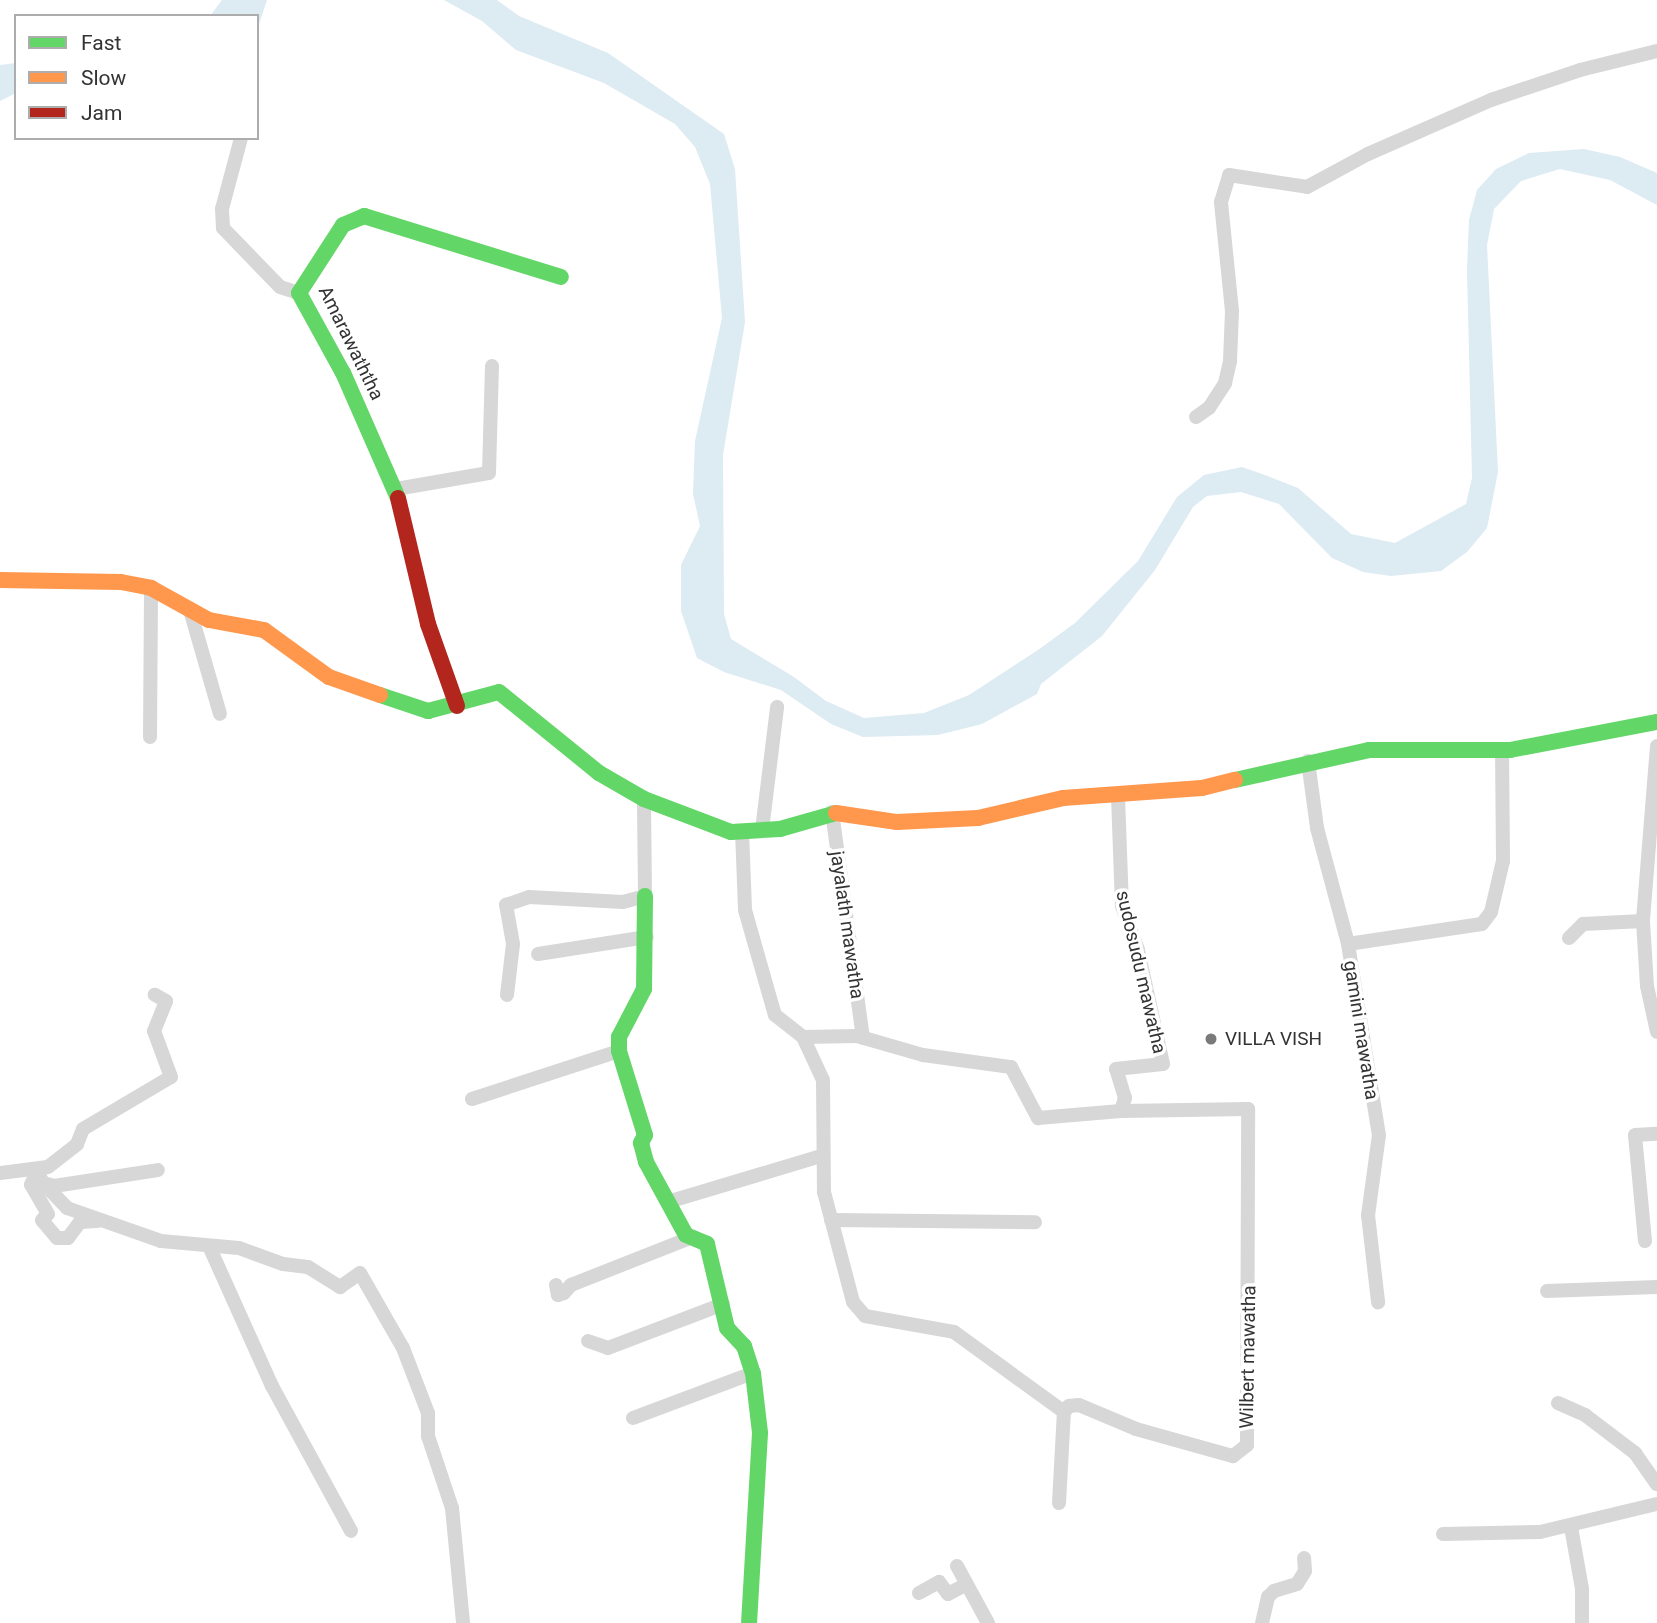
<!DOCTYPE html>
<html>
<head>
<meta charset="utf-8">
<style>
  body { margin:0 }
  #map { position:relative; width:1657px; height:1623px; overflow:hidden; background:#fff; font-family:Roboto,sans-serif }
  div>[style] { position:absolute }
  .water>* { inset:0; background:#ddebf3 }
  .street>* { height:14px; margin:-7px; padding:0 7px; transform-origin:7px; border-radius:7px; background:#d7d7d7 }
  .fast>* { height:16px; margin:-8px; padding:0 8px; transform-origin:8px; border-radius:8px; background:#63d668 }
  .slow>* { height:16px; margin:-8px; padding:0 8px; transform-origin:8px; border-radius:8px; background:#ff974d }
  .jam>* { height:16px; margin:-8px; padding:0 8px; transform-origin:8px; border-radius:8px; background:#b3261e }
  .dots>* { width:19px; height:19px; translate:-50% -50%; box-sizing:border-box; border:4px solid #fff; border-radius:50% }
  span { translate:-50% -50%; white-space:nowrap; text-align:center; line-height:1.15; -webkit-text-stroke:7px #fff; paint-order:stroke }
  .street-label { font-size:19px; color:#333 }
  .poi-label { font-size:19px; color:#333 }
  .left { translate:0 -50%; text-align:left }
  .legend { position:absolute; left:14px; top:14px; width:245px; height:126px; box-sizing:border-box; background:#fff; border:2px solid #adadad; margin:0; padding:9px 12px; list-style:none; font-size:21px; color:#333 }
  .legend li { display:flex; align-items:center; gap:14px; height:35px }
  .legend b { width:35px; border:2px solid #adadad }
</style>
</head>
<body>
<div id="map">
  <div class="water">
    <div style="clip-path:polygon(222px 0,267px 0,257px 30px,257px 16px,210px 16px)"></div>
    <div style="clip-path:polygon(444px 0,497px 0,519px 16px,608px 53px,724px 134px,735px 169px,745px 322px,723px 455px,724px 614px,731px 639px,794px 677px,826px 701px,864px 718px,924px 713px,969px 695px,1038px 650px,1075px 623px,1138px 561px,1177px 497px,1204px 475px,1242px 467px,1265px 475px,1298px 488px,1351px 534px,1395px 543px,1466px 504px,1472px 478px,1467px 270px,1469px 220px,1477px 190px,1496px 169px,1529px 153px,1584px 149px,1620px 157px,1657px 173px,1657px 205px,1610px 180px,1560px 169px,1521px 181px,1494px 209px,1487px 245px,1498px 472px,1487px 528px,1467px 552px,1441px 571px,1391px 576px,1363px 572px,1332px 558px,1279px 504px,1241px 492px,1207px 496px,1193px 507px,1155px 570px,1102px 636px,1041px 684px,1037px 694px,982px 724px,938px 735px,863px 737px,831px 724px,781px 690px,724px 672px,697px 658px,681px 611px,681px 565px,700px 526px,693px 494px,695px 441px,722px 318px,710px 184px,695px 147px,675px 124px,604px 83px,516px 50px,482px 21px)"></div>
    <div style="clip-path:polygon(16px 63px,16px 93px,0 101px,0 65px)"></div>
  </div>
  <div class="street">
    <div style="left:241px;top:138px;width:73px;rotate:105deg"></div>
    <div style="left:222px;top:209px;width:19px;rotate:87deg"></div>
    <div style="left:223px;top:228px;width:82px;rotate:46deg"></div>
    <div style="left:280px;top:287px;width:20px;rotate:18deg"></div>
    <div style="left:1196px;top:417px;width:16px;rotate:-35deg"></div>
    <div style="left:1209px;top:408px;width:30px;rotate:-57deg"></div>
    <div style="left:1225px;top:383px;width:23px;rotate:-77deg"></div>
    <div style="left:1230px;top:361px;width:50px;rotate:-87.7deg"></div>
    <div style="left:1232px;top:311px;width:110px;rotate:-95.8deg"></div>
    <div style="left:1221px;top:202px;width:28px;rotate:-73deg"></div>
    <div style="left:1229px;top:175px;width:79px;rotate:8.7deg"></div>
    <div style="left:1307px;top:187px;width:69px;rotate:-28.4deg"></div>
    <div style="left:1368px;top:154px;width:134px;rotate:-23.7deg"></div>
    <div style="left:1491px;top:100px;width:94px;rotate:-18.6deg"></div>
    <div style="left:1580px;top:70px;width:79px;rotate:-13.9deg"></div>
    <div style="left:396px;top:489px;width:94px;rotate:-9.8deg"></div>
    <div style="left:489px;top:473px;width:107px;rotate:-88.4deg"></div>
    <div style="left:190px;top:610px;width:108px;rotate:73.9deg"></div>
    <div style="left:150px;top:737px;width:149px;rotate:-89.6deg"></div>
    <div style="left:1657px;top:746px;width:176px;rotate:94.6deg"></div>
    <div style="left:1643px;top:921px;width:65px;rotate:86.5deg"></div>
    <div style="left:1647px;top:986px;width:47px;rotate:77.7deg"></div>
    <div style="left:1308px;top:761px;width:68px;rotate:82.3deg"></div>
    <div style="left:1317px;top:828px;width:120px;rotate:75deg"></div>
    <div style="left:1348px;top:944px;width:193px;rotate:80.8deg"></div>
    <div style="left:1379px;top:1135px;width:81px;rotate:97.8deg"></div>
    <div style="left:1368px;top:1215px;width:88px;rotate:83.4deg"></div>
    <div style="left:832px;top:812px;width:228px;rotate:82.2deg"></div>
    <div style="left:762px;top:830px;width:124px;rotate:-83deg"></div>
    <div style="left:742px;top:831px;width:79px;rotate:87.8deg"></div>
    <div style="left:745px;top:910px;width:109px;rotate:74.1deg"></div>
    <div style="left:775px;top:1015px;width:36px;rotate:38deg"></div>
    <div style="left:803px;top:1037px;width:47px;rotate:65.1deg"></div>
    <div style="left:823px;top:1080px;width:112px;rotate:89.5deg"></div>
    <div style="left:824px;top:1192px;width:114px;rotate:75.2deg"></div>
    <div style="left:853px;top:1302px;width:18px;rotate:49deg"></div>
    <div style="left:865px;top:1316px;width:90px;rotate:10.2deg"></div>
    <div style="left:954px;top:1332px;width:136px;rotate:36deg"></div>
    <div style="left:1569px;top:938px;width:20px;rotate:-45deg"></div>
    <div style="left:1583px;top:924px;width:60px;rotate:-2.9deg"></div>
    <div style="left:1348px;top:944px;width:135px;rotate:-8.5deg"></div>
    <div style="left:1482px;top:924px;width:15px;rotate:-53deg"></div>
    <div style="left:1491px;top:912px;width:52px;rotate:-76.8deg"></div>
    <div style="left:1503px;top:861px;width:111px;rotate:-90.5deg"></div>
    <div style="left:538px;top:954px;width:110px;rotate:-8.9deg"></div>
    <div style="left:507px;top:995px;width:51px;rotate:-83.3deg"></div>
    <div style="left:513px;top:944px;width:40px;rotate:-100deg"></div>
    <div style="left:506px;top:905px;width:24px;rotate:-19deg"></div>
    <div style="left:529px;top:897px;width:94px;rotate:3deg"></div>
    <div style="left:623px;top:902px;width:23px;rotate:-15deg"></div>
    <div style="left:645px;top:896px;width:97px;rotate:-90.6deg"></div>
    <div style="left:803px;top:1037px;width:54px;rotate:-1.1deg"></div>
    <div style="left:857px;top:1036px;width:69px;rotate:16.1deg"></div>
    <div style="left:923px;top:1055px;width:89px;rotate:7.8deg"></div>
    <div style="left:1011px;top:1067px;width:58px;rotate:62.1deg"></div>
    <div style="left:1038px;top:1118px;width:83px;rotate:-4.8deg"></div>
    <div style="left:1121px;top:1111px;width:14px;rotate:-73deg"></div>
    <div style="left:1125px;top:1098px;width:30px;rotate:-107deg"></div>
    <div style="left:1116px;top:1069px;width:47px;rotate:-6.1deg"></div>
    <div style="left:1163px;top:1064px;width:117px;rotate:-102.4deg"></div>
    <div style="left:1138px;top:950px;width:47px;rotate:-110deg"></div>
    <div style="left:1122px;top:906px;width:110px;rotate:-92.1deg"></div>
    <div style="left:472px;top:1099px;width:155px;rotate:-18.1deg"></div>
    <div style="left:0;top:1173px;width:48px;rotate:-7.1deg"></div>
    <div style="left:48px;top:1167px;width:37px;rotate:-38deg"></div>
    <div style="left:77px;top:1144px;width:16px;rotate:-68deg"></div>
    <div style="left:83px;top:1129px;width:102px;rotate:-30.6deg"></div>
    <div style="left:171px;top:1077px;width:49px;rotate:-110.3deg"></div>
    <div style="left:154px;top:1031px;width:32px;rotate:-68deg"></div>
    <div style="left:166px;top:1001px;width:13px;rotate:-151deg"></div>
    <div style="left:43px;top:1183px;width:35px;rotate:46deg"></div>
    <div style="left:67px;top:1208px;width:100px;rotate:19.3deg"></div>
    <div style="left:161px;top:1241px;width:78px;rotate:5.1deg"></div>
    <div style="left:239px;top:1248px;width:47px;rotate:20deg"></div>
    <div style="left:283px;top:1264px;width:25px;rotate:7deg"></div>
    <div style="left:308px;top:1267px;width:38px;rotate:32deg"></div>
    <div style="left:340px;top:1287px;width:24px;rotate:-35deg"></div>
    <div style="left:360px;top:1273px;width:86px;rotate:60.2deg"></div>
    <div style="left:403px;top:1348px;width:70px;rotate:69deg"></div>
    <div style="left:428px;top:1413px;width:23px;rotate:90deg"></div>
    <div style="left:428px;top:1436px;width:76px;rotate:71.6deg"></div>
    <div style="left:452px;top:1508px;width:116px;rotate:84.5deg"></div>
    <div style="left:671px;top:1201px;width:157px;rotate:-16.7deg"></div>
    <div style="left:831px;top:1220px;width:204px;rotate:0.6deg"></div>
    <div style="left:97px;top:1221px;width:17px;rotate:177deg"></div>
    <div style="left:80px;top:1222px;width:20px;rotate:127deg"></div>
    <div style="left:68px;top:1238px;width:11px;rotate:180deg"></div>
    <div style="left:57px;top:1238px;width:23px;rotate:-130deg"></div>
    <div style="left:42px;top:1220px;width:8px;rotate:-45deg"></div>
    <div style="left:48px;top:1214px;width:34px;rotate:-120deg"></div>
    <div style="left:31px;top:1185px;width:15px;rotate:-67deg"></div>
    <div style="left:37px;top:1171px;width:13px;rotate:63deg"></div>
    <div style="left:43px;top:1183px;width:11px;rotate:15deg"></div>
    <div style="left:54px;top:1186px;width:105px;rotate:-8.7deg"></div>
    <div style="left:1645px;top:1241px;width:106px;rotate:-95.4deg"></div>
    <div style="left:1635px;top:1135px;width:22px;rotate:-3deg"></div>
    <div style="left:209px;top:1246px;width:154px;rotate:65.8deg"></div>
    <div style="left:272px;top:1386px;width:165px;rotate:61.4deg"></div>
    <div style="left:556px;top:1285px;width:10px;rotate:79deg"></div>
    <div style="left:558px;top:1295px;width:6px;rotate:-18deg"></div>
    <div style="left:564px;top:1293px;width:11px;rotate:-49deg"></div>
    <div style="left:571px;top:1285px;width:130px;rotate:-21.6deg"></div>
    <div style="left:1547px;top:1291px;width:110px;rotate:-2.1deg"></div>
    <div style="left:588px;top:1341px;width:21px;rotate:19deg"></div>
    <div style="left:608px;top:1348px;width:123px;rotate:-20.9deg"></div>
    <div style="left:1558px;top:1403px;width:30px;rotate:24deg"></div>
    <div style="left:1585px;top:1415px;width:63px;rotate:37.2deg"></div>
    <div style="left:1635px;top:1453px;width:38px;rotate:55deg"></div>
    <div style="left:633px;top:1418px;width:128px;rotate:-20.6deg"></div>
    <div style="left:1059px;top:1503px;width:91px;rotate:-86.9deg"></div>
    <div style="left:1064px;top:1412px;width:8px;rotate:-50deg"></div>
    <div style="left:1069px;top:1406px;width:10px;rotate:-6deg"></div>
    <div style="left:1079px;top:1405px;width:62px;rotate:22.8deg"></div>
    <div style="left:1136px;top:1429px;width:101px;rotate:15.6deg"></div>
    <div style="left:1233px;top:1456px;width:18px;rotate:-38deg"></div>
    <div style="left:1247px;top:1445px;width:336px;rotate:-89.8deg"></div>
    <div style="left:1248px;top:1109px;width:127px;rotate:179.1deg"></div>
    <div style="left:1571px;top:1527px;width:63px;rotate:79.9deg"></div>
    <div style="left:1582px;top:1589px;width:34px;rotate:90deg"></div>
    <div style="left:1443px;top:1534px;width:97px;rotate:-1.2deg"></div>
    <div style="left:1540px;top:1532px;width:120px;rotate:-13.5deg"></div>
    <div style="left:957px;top:1566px;width:65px;rotate:61.5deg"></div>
    <div style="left:919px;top:1593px;width:23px;rotate:-29deg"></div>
    <div style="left:939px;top:1582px;width:15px;rotate:53deg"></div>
    <div style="left:948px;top:1594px;width:19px;rotate:-28deg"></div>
    <div style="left:1262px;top:1623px;width:27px;rotate:-77deg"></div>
    <div style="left:1268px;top:1597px;width:8px;rotate:-45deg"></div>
    <div style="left:1274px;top:1591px;width:24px;rotate:-17deg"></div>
    <div style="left:1297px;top:1584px;width:15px;rotate:-58deg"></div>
    <div style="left:1305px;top:1571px;width:13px;rotate:-94deg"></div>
  </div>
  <div class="fast">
    <div style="left:398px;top:498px;width:137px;rotate:-113.7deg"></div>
    <div style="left:343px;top:373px;width:91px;rotate:-118.8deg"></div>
    <div style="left:299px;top:293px;width:81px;rotate:-57.1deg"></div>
    <div style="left:343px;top:225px;width:23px;rotate:-23deg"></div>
    <div style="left:364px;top:216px;width:206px;rotate:17.2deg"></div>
    <div style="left:380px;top:695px;width:51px;rotate:18.4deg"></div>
    <div style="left:428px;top:711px;width:73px;rotate:-15deg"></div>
    <div style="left:499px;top:692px;width:129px;rotate:39deg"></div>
    <div style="left:599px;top:773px;width:52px;rotate:30deg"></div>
    <div style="left:644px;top:799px;width:93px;rotate:20.8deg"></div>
    <div style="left:731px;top:832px;width:49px;rotate:-3.5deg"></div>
    <div style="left:780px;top:829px;width:58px;rotate:-15.9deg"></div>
    <div style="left:1235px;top:780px;width:137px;rotate:-12.6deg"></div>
    <div style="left:1369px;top:750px;width:141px"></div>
    <div style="left:1510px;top:750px;width:150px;rotate:-10.8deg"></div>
    <div style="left:645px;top:896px;width:93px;rotate:90.6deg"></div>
    <div style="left:644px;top:989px;width:54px;rotate:117.5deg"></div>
    <div style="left:619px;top:1037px;width:14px;rotate:90deg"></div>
    <div style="left:619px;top:1051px;width:88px;rotate:72.8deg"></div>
    <div style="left:645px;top:1135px;width:9px;rotate:117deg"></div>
    <div style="left:641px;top:1143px;width:20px;rotate:75deg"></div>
    <div style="left:646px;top:1162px;width:83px;rotate:61.3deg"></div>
    <div style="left:686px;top:1235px;width:23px;rotate:23deg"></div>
    <div style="left:707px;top:1244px;width:86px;rotate:76.6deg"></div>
    <div style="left:727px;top:1328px;width:25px;rotate:47deg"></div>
    <div style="left:744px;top:1346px;width:28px;rotate:72deg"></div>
    <div style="left:753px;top:1373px;width:60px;rotate:83.3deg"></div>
    <div style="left:760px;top:1433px;width:190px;rotate:93.3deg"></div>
  </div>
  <div class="slow">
    <div style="left:0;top:580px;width:121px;rotate:0.9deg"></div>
    <div style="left:121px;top:582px;width:31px;rotate:11deg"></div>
    <div style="left:151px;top:588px;width:66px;rotate:28.9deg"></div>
    <div style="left:209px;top:620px;width:56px;rotate:10.3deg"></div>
    <div style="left:264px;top:630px;width:80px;rotate:35.9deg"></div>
    <div style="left:329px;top:677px;width:54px;rotate:19.4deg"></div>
    <div style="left:836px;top:813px;width:62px;rotate:8.4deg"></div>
    <div style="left:897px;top:822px;width:81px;rotate:-2.8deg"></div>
    <div style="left:978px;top:818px;width:87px;rotate:-13.2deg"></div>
    <div style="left:1063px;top:798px;width:139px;rotate:-4.1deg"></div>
    <div style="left:1202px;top:788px;width:34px;rotate:-14deg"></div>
  </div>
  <div class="jam">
    <div style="left:398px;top:498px;width:130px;rotate:76.6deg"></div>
    <div style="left:428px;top:624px;width:87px;rotate:70.5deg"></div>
  </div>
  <div class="dots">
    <div style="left:1211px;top:1039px;background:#7a7a7a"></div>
  </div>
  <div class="street-label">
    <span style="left:351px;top:343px;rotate:64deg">Amarawaththa</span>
    <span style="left:847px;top:925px;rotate:82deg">jayalath mawatha</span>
    <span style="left:1141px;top:972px;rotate:77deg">sudosudu mawatha</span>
    <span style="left:1361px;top:1030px;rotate:81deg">gamini mawatha</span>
    <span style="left:1248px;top:1357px;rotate:-89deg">Wilbert mawatha</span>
  </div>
  <div class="poi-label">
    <span class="left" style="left:1225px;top:1039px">VILLA VISH</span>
  </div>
  <ul class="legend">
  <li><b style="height:9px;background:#63d668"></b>Fast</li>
  <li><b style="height:9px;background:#ff974d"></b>Slow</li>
  <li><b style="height:9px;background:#b3261e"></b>Jam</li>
  </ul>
</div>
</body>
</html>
